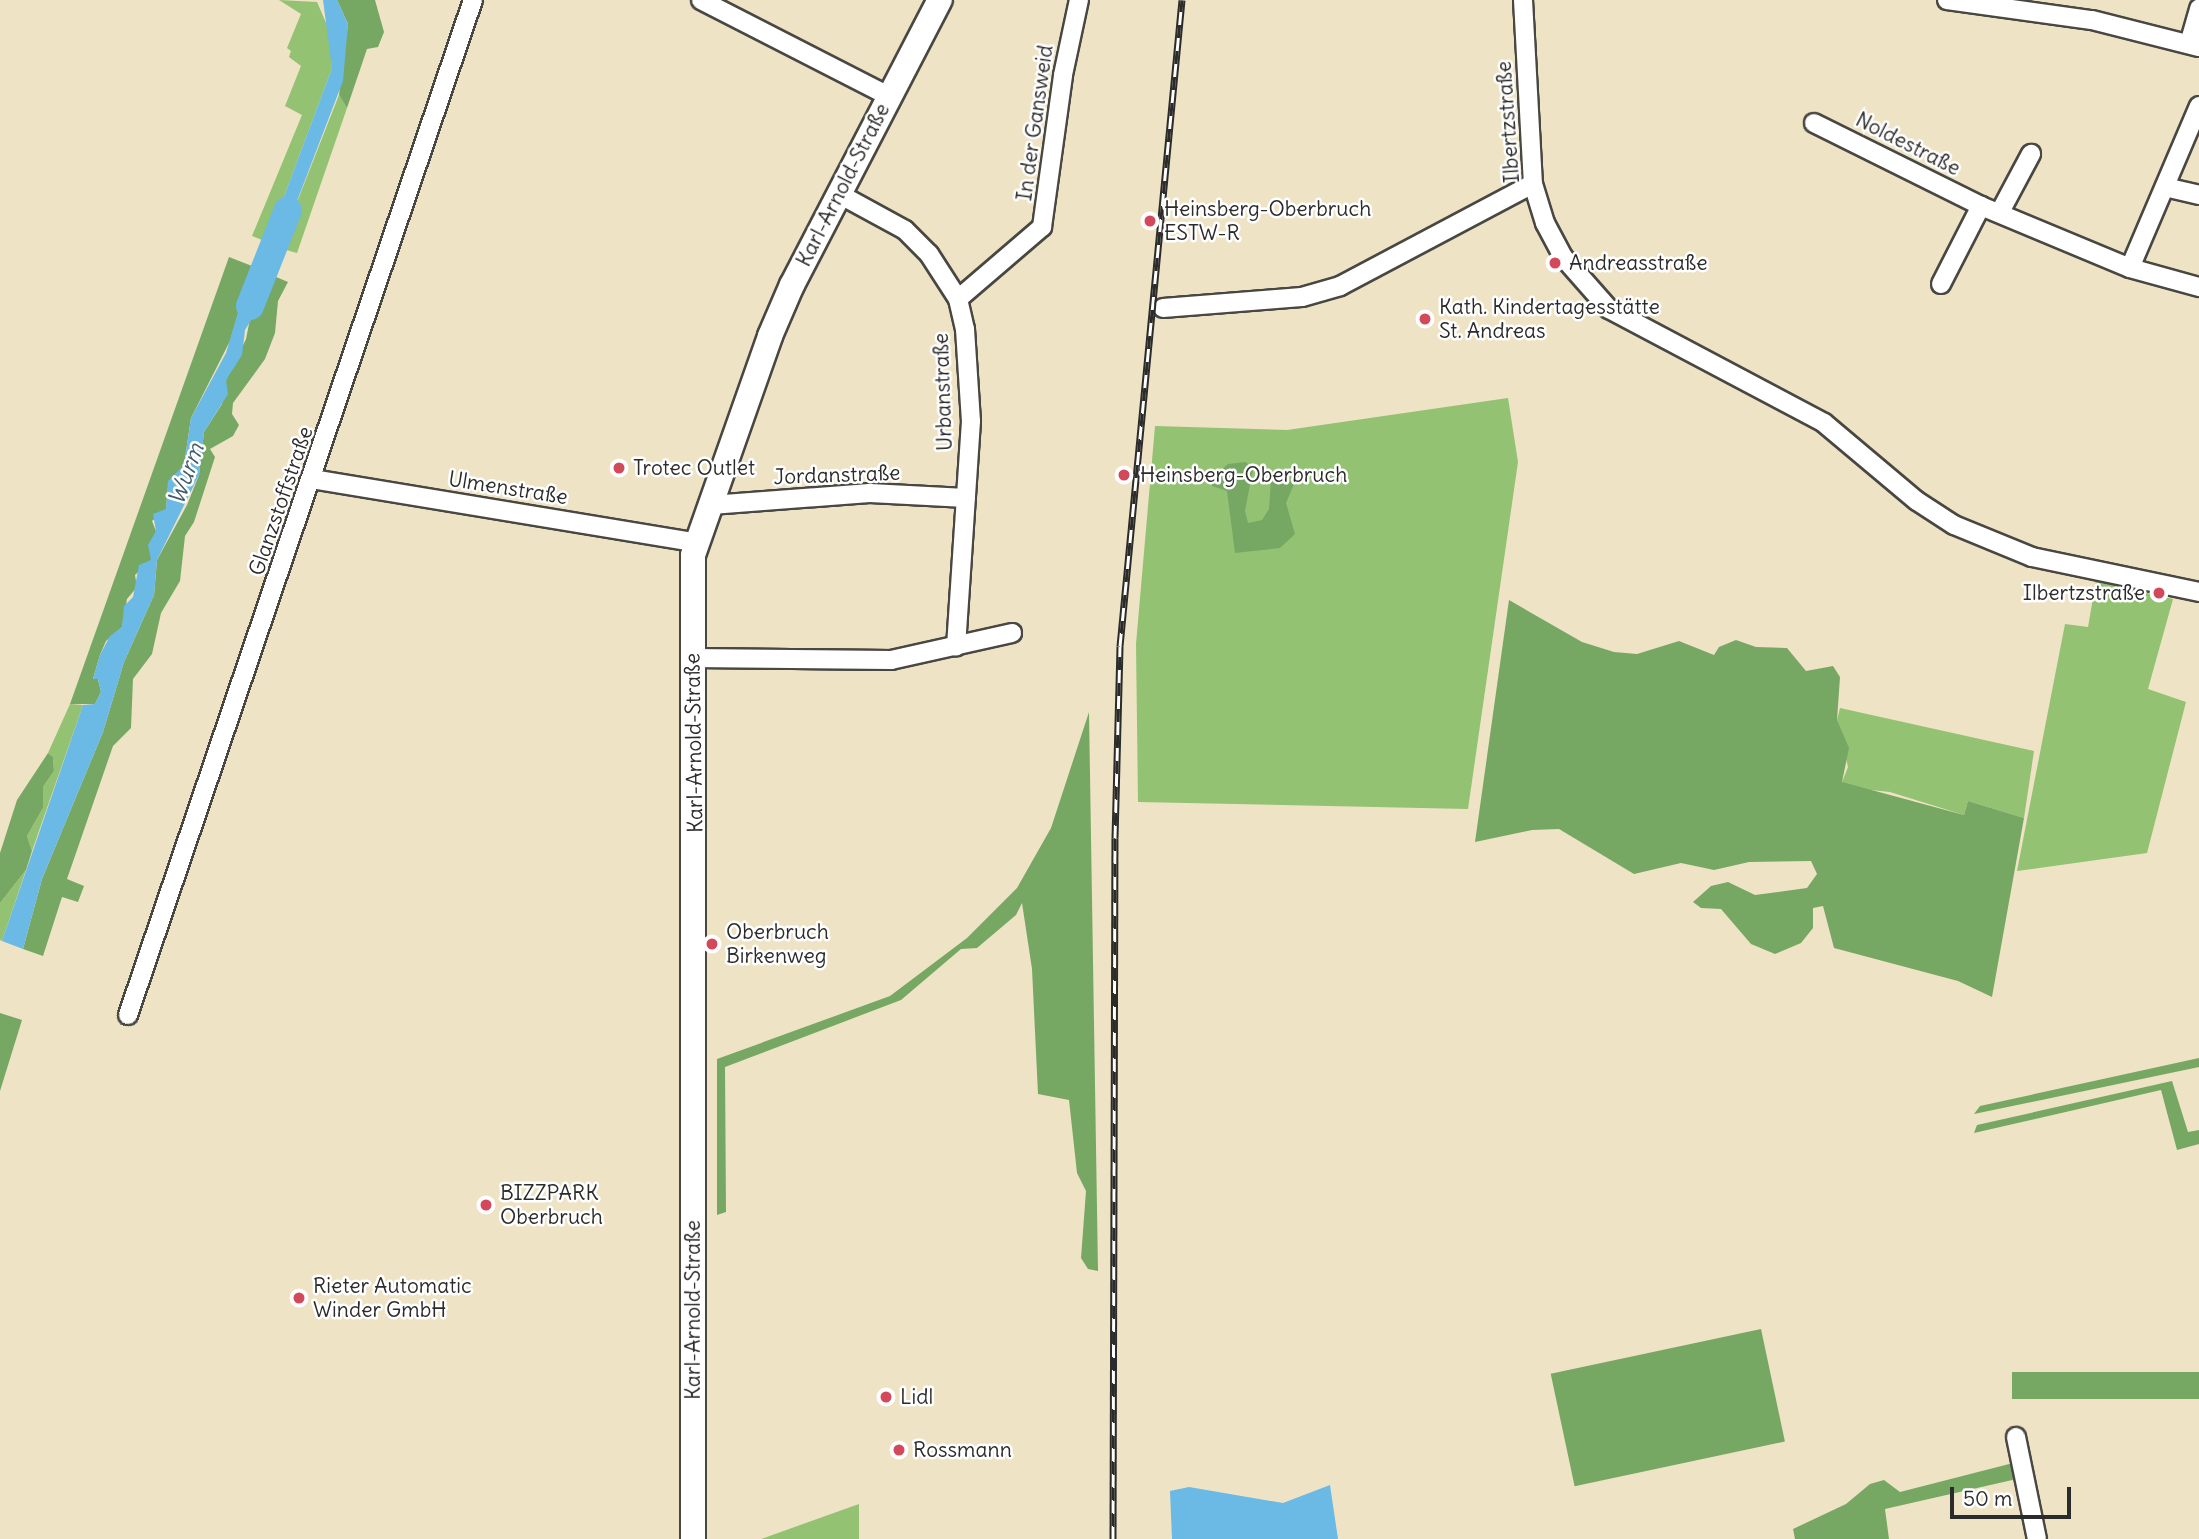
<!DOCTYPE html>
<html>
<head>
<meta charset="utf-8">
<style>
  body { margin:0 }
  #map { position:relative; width:2199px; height:1539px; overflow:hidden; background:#eee3c5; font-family:Delius,sans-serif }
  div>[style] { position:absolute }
  .green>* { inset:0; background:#93c272 }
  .forest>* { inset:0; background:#76a864; transform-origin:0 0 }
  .water>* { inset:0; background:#6bb9e5 }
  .river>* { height:28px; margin:-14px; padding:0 14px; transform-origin:14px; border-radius:14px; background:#6bb9e5 }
  .roads { filter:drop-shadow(2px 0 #484742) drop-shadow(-2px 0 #484742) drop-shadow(0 2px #484742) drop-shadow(0 -2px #484742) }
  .minor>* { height:18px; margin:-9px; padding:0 9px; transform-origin:9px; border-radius:9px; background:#fff }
  .secondary>* { height:24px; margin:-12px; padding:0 12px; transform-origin:12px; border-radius:12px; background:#fff }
  .rail>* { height:7px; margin-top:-3.5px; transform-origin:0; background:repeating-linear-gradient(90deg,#fff 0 13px,#2b2b2b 0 26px); box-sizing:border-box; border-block:2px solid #2b2b2b }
  .dots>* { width:19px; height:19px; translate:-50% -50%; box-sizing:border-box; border:4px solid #fff; border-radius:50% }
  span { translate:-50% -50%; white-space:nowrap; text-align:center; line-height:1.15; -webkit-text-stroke:5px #fff; paint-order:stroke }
  .street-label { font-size:21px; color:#2b2b2b }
  .poi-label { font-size:21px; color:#2b2b2b }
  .left { translate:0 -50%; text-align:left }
  .right { translate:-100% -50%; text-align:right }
  .water-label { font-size:23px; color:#415d6c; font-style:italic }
  .scale { position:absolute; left:1950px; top:1487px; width:121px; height:32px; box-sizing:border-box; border:4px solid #2b2b2b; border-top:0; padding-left:9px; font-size:21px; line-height:24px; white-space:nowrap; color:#2b2b2b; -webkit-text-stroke:5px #fff; paint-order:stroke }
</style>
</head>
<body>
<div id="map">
  <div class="green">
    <i style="clip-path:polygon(279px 0,317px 2px,330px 32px,332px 68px,267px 242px,252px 236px,302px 115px,285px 106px,301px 66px,289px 57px,291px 51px,287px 48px,301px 14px)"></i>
    <i style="clip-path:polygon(339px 95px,347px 108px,297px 253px,279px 248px)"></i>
    <i style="clip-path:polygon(1508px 398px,1518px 462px,1468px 809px,1138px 802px,1136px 644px,1155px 426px,1287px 430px)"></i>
    <i style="clip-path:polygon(2096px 581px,2173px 599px,2148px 689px,2186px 702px,2147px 853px,2017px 871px,2065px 624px,2088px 627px)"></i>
    <i style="clip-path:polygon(70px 704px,83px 705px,32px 851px,27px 836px,43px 808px,43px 787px,54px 771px,53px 757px,48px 753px)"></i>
    <i style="clip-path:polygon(1840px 708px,2034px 751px,2024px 818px,1968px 801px,1964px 815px,1890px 792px,1851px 788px,1842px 782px,1848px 767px,1837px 720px)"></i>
    <i style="clip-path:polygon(26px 870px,2px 941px,0 940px,0 903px)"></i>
    <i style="clip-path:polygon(859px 1504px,859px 1539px,761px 1539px)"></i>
  </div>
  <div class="forest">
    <i style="clip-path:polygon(337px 0,375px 0,384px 32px,378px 47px,367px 49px,347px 108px,339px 95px,348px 24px)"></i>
    <i style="clip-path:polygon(229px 257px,252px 266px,230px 341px,191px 418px,184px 465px,168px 486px,166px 510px,152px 521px,156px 531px,151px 560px,135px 575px,137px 587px,127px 599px,122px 627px,106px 641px,100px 655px,93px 679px,98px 679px,101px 692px,95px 704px,70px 704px)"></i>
    <i style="clip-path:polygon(269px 274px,288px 282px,278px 301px,275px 333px,265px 359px,233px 403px,232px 414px,239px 425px,233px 436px,210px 449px,215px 457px,194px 522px,185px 536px,180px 581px,161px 613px,152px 654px,133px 679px,131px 728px,113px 746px,67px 879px,84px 886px,78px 902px,62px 897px,43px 956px,23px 949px,42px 879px,103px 732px,124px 662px,154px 595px,157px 560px,187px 505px,199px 475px,204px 432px,222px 404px,226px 380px,246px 339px,250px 319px,266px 295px,263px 281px)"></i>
    <i style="clip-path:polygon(1246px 462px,1253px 469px,1245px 511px,1248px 523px,1262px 520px,1269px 509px,1271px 480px,1295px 482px,1286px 503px,1295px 534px,1280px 548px,1235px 553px,1227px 491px,1212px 486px,1212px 478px,1228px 464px)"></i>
    <i style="clip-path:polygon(1509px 600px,1582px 642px,1614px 652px,1637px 654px,1679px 641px,1714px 655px,1719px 647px,1736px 640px,1756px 647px,1787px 648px,1806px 671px,1833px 666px,1840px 677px,1837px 720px,1849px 748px,1842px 782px,1964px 815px,1968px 801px,2024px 818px,1992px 997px,1958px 981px,1834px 948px,1823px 906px,1813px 908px,1813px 928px,1801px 943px,1775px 954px,1751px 944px,1721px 909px,1701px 908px,1693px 902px,1711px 886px,1728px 882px,1755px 895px,1807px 888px,1817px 874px,1811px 861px,1749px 862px,1714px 870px,1681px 863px,1634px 874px,1559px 829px,1532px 830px,1475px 842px)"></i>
    <i style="clip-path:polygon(1089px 712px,1098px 1271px,1088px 1269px,1081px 1258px,1086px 1191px,1077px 1173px,1069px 1100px,1038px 1094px,1032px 969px,1022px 903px,1016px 915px,977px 948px,961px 949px,901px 1000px,725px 1067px,726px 1212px,717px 1215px,717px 1059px,890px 996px,967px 938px,1017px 888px,1051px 828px)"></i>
    <i style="clip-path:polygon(48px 753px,53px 757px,54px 771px,43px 787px,43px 808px,27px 836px,32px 851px,26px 870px,0 903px,0 853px,17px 800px)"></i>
    <i style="clip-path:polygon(0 1013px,22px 1020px,0 1091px)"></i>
    <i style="clip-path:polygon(2199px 1058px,2199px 1067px,1974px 1114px,1980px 1106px)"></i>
    <i style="clip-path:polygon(2172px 1081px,2188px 1132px,2199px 1130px,2199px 1144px,2177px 1150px,2161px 1090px,1974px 1133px,1977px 1125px)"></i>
    <i style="left:1761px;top:1329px;width:115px;height:215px;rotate:78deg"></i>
    <i style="left:2199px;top:1372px;width:27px;height:187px;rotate:90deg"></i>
    <i style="clip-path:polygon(2017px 1462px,2021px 1478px,1885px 1509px,1889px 1539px,1795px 1539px,1793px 1529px,1846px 1504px,1870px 1484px,1884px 1480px,1900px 1492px)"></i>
  </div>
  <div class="water">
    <i style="clip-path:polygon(323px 0,337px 0,348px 24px,343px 81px,279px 248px,267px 242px,332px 68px)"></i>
    <i style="clip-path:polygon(252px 266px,269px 274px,263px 281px,266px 296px,245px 330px,242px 355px,226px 380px,228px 394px,204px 432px,199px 475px,157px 560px,154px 595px,124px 662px,103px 732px,42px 879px,23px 949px,2px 941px,83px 705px,95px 704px,101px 692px,98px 679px,93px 679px,100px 655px,110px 636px,122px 627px,124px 606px,133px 597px,139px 565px,151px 560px,148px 545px,156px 531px,153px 514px,166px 509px,168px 481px,184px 465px,191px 418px,226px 353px)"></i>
    <i style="clip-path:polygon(1330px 1485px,1338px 1539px,1172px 1539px,1170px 1491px,1189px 1487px,1283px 1503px)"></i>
  </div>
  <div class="river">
    <i style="left:250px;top:306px;width:103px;rotate:-68.4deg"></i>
  </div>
  <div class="roads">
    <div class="minor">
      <i style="left:701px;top:0;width:211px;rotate:27.1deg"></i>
      <i style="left:1523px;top:0;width:184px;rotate:86.9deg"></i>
      <i style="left:1533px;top:184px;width:41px;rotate:72.9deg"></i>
      <i style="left:1545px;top:223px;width:40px;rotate:62deg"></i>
      <i style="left:1564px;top:258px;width:68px;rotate:48.6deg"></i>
      <i style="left:1609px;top:309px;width:243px;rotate:27.9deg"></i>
      <i style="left:1824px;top:423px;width:121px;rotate:40deg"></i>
      <i style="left:1917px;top:501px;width:44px;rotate:33deg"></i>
      <i style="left:1954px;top:525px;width:84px;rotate:22.3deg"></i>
      <i style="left:2032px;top:557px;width:171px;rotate:11.8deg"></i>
      <i style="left:1947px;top:0;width:146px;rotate:7.9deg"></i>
      <i style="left:2092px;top:20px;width:110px;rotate:14.2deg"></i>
      <i style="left:2189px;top:44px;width:37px;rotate:-74deg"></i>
      <i style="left:2199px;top:106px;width:176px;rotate:113.1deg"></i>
      <i style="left:2130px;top:268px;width:72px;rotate:15.4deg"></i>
      <i style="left:1814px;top:123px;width:186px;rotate:26.4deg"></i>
      <i style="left:1981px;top:206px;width:161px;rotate:22.6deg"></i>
      <i style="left:2165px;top:187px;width:35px;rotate:13deg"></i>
      <i style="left:839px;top:194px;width:75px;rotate:28.6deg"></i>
      <i style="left:905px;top:230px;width:34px;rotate:45deg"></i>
      <i style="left:929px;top:254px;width:54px;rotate:57.2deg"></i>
      <i style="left:958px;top:299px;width:31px;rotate:77deg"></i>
      <i style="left:965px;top:329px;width:92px;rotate:86.3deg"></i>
      <i style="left:971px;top:421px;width:226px;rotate:93.8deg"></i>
      <i style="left:2000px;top:212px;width:66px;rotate:-61.9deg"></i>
      <i style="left:1941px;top:284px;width:88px;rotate:-62.9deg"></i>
      <i style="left:958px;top:299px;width:111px;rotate:-40.6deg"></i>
      <i style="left:1042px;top:227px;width:153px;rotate:-82.1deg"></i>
      <i style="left:1063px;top:75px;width:77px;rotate:-78deg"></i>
      <i style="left:1163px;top:308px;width:139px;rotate:-4.5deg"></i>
      <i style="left:1302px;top:297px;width:40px;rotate:-16deg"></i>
      <i style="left:1340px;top:286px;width:218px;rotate:-27.9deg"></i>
      <i style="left:312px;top:479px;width:390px;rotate:9.4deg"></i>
      <i style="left:711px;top:505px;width:159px;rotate:-4.3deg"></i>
      <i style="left:870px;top:493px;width:96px;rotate:3deg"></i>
      <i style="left:692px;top:658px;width:199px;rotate:0.6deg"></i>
      <i style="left:891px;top:660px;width:124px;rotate:-12.6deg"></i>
      <i style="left:128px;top:1015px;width:1072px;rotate:-71.23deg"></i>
      <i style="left:2016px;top:1437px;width:104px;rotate:78.4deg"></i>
    </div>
    <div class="secondary">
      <i style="left:693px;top:1539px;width:984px;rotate:-90deg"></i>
      <i style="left:693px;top:555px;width:232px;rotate:-70.6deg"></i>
      <i style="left:770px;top:336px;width:56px;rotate:-66.7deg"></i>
      <i style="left:792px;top:285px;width:321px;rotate:-62.6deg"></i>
    </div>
  </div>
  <div class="rail">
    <i style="left:1113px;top:1539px;width:701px;rotate:-89.84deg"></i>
    <i style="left:1115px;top:838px;width:192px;rotate:-88.5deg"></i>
    <i style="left:1120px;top:646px;width:649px;rotate:-84.52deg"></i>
  </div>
  <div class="dots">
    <i style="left:1150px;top:221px;background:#d1495b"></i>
    <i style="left:1555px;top:263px;background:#d1495b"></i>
    <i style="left:1425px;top:319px;background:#d1495b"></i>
    <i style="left:619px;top:468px;background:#d1495b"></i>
    <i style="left:1124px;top:475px;background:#d1495b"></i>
    <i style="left:2159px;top:593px;background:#d1495b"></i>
    <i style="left:712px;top:944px;background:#d1495b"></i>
    <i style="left:486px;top:1205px;background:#d1495b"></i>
    <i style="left:299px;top:1298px;background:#d1495b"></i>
    <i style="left:886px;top:1397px;background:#d1495b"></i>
    <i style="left:899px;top:1450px;background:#d1495b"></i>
  </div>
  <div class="street-label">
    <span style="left:1508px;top:122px;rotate:-94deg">Ilbertzstraße</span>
    <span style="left:1035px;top:123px;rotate:-82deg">In der Gansweid</span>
    <span style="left:1908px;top:144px;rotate:27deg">Noldestraße</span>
    <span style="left:843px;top:185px;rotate:-63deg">Karl-Arnold-Straße</span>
    <span style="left:943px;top:392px;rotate:-92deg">Urbanstraße</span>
    <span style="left:837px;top:475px;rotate:-2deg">Jordanstraße</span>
    <span style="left:508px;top:488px;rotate:9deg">Ulmenstraße</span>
    <span style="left:281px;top:501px;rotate:-71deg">Glanzstoffstraße</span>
    <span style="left:694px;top:743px;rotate:-91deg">Karl-Arnold-Straße</span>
    <span style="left:693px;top:1310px;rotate:-90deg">Karl-Arnold-Straße</span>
  </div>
  <div class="poi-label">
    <span class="left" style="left:1164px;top:221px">Heinsberg-Oberbruch<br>ESTW-R</span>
    <span class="left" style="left:1569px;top:263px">Andreasstraße</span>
    <span class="left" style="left:1439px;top:319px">Kath. Kindertagesstätte<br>St. Andreas</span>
    <span class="left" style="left:633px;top:468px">Trotec Outlet</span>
    <span class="left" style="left:1140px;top:475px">Heinsberg-Oberbruch</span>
    <span class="right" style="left:2145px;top:593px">Ilbertzstraße</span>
    <span class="left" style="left:726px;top:944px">Oberbruch<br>Birkenweg</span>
    <span class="left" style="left:500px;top:1205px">BIZZPARK<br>Oberbruch</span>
    <span class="left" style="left:313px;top:1298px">Rieter Automatic<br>Winder GmbH</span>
    <span class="left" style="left:900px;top:1397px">Lidl</span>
    <span class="left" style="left:913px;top:1450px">Rossmann</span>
  </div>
  <div class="water-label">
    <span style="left:186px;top:474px;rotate:-70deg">Wurm</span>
  </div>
  <div class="scale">50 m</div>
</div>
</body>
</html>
